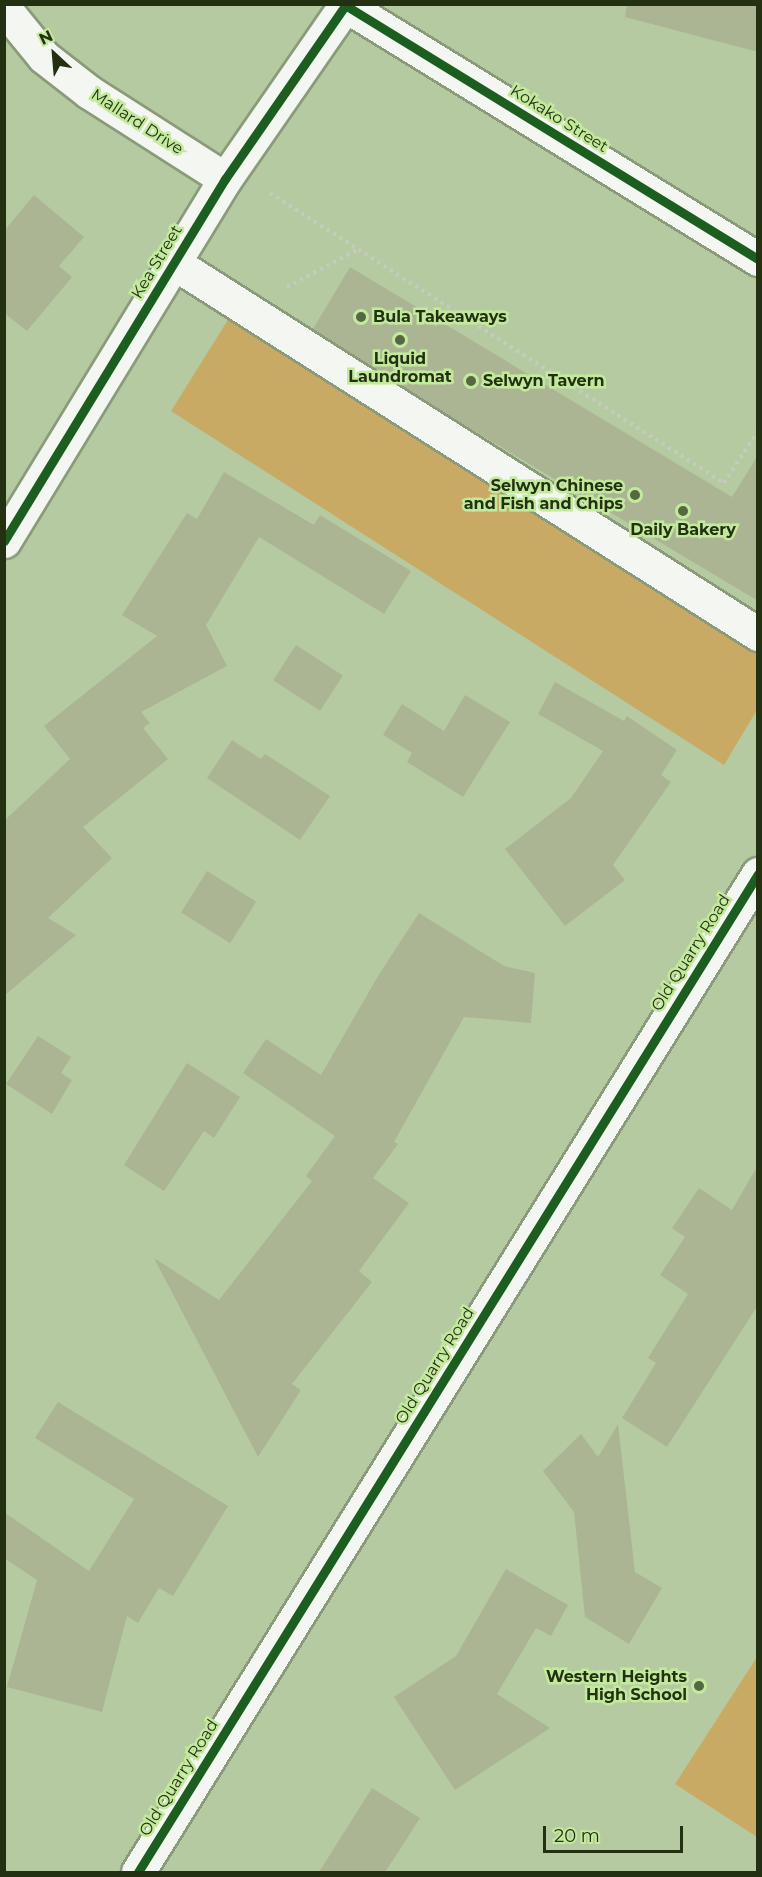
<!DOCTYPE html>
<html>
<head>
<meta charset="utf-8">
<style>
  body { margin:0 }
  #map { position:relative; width:762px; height:1877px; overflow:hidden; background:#b6caa2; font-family:Montserrat,sans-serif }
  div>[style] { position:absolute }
  .green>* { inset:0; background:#c8aa64 }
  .building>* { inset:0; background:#acb593; transform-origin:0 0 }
  .path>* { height:4px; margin-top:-2px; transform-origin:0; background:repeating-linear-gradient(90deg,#c5ccbf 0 3px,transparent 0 7.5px) }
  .roads { filter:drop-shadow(2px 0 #8a9a7a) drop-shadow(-2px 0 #8a9a7a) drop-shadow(0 2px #8a9a7a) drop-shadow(0 -2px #8a9a7a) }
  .minor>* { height:33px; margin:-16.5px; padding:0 16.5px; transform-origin:16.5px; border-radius:16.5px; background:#f4f7f1 }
  .cycleway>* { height:9px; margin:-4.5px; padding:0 4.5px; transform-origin:4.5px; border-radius:4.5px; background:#1b5e20 }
  .dots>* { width:16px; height:16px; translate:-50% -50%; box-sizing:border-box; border:3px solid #c3e99d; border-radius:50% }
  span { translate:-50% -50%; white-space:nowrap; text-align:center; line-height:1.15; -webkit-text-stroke:5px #c3e99d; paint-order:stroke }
  .street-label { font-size:16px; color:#233112 }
  .poi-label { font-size:16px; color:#233112; font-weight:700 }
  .left { translate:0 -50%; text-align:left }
  .right { translate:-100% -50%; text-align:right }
  .frame { position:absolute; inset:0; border:6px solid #233112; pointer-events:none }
  .north { position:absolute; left:24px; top:24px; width:60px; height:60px; -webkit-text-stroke:4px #c3e99d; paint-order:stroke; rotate:334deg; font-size:16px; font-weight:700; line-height:24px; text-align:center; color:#233112 }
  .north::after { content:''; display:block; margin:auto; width:21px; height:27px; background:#233112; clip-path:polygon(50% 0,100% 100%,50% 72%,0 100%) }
  .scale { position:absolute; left:543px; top:1826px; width:140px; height:27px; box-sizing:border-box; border:3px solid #233112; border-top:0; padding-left:8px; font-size:18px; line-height:21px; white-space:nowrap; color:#233112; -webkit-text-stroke:4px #c3e99d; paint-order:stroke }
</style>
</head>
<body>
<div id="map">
  <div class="green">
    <i style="clip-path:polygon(231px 315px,757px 647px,757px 710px,724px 765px,171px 411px)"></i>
    <i style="clip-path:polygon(757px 1657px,758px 1837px,757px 1837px,675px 1784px)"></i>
  </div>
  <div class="building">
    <i style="clip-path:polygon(627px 4px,758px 4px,758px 52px,625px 17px)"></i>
    <i style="clip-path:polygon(34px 195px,84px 237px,59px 266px,72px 277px,27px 331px,4px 313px,4px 231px)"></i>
    <i style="clip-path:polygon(350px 267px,732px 497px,758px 455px,758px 601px,456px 420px,313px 329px)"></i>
    <i style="clip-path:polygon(224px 472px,314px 525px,320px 515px,411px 571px,384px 614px,259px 537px,206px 625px,227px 666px,141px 712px,150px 723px,143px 728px,168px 759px,83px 827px,112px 858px,48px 918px,76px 935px,4px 996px,4px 821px,70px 759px,44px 726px,157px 636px,122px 615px,187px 513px,197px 519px)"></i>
    <i style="left:296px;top:645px;width:56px;height:42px;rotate:33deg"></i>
    <i style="clip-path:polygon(555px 682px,624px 721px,627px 716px,677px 750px,661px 775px,671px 782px,613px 865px,625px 880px,565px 926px,505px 849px,571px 798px,603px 751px,538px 714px)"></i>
    <i style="clip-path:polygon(465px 695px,510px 722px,463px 797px,407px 762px,412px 753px,383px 735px,402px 704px,444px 731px)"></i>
    <i style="clip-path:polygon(232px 740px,261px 759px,265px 754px,330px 796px,300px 840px,207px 778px)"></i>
    <i style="left:207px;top:871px;width:58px;height:49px;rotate:32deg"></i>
    <i style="clip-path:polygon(419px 913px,504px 966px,535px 973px,531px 1023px,464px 1017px,394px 1142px,398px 1144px,373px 1178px,409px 1203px,359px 1271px,372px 1282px,292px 1384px,301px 1390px,258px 1457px,154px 1258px,219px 1300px,312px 1181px,306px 1176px,335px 1136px,243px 1073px,266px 1039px,321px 1075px,378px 976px)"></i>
    <i style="clip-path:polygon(38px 1036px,71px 1057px,61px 1073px,72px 1080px,52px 1114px,6px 1084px)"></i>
    <i style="clip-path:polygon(187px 1063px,240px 1097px,214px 1138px,204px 1131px,164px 1191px,124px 1165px)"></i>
    <i style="clip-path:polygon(758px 1165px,758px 1305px,667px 1447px,622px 1418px,656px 1363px,648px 1358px,688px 1294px,660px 1275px,685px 1237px,672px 1228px,699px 1188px,732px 1210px)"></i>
    <i style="clip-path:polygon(58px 1402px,228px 1506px,173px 1596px,159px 1588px,138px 1623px,127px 1616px,102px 1712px,7px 1687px,37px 1580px,4px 1558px,4px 1512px,89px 1571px,134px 1499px,35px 1438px)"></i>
    <i style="clip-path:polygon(618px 1424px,635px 1572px,662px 1588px,629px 1644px,585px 1617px,574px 1512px,543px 1471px,581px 1434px,598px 1457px)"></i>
    <i style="clip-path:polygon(506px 1569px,568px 1605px,551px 1636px,536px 1628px,497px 1694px,550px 1728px,455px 1790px,394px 1697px,456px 1656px)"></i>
    <i style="clip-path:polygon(372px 1788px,420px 1818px,401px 1848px,385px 1872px,319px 1872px)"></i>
  </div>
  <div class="path">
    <i style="left:270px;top:193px;width:539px;rotate:32.57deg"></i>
    <i style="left:724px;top:483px;width:62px;rotate:-56.8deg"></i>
    <i style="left:287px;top:287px;width:79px;rotate:-27.9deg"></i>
  </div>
  <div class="roads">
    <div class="minor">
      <i style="left:345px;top:5px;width:485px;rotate:31.6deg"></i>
      <i style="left:4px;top:8px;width:63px;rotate:50.8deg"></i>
      <i style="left:44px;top:57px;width:57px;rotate:37.9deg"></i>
      <i style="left:89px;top:92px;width:161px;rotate:32.6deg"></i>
      <i style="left:174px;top:263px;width:692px;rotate:32.43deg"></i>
      <i style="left:4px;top:541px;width:424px;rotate:-58.6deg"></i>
      <i style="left:225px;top:179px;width:213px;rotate:-55.3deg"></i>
      <i style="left:138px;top:1872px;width:1175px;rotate:-58.15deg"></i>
    </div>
  </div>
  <div class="cycleway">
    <i style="left:345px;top:5px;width:485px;rotate:31.6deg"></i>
    <i style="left:4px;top:541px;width:424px;rotate:-58.6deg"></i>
    <i style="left:225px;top:179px;width:213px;rotate:-55.3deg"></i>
    <i style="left:138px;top:1872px;width:1175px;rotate:-58.15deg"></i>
  </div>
  <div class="dots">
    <i style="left:361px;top:317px;background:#566744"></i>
    <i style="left:400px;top:340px;background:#566744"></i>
    <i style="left:471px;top:381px;background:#566744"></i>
    <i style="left:635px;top:495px;background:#566744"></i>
    <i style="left:683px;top:511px;background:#566744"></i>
    <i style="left:699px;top:1686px;background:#566744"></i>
  </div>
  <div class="street-label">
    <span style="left:559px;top:119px;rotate:32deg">Kokako Street</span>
    <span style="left:137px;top:122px;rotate:33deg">Mallard Drive</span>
    <span style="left:157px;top:262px;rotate:-59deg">Kea Street</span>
    <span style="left:691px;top:953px;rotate:-58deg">Old Quarry Road</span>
    <span style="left:435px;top:1366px;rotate:-58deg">Old Quarry Road</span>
    <span style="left:179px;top:1778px;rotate:-58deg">Old Quarry Road</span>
  </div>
  <div class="poi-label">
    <span class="left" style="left:373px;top:317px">Bula Takeaways</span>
    <span style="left:400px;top:368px">Liquid<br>Laundromat</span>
    <span class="left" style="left:483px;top:381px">Selwyn Tavern</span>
    <span class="right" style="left:623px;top:495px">Selwyn Chinese<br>and Fish and Chips</span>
    <span style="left:683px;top:530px">Daily Bakery</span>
    <span class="right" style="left:687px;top:1686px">Western Heights<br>High School</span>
  </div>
  <div class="frame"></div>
  <div class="north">N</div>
  <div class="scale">20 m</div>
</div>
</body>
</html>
